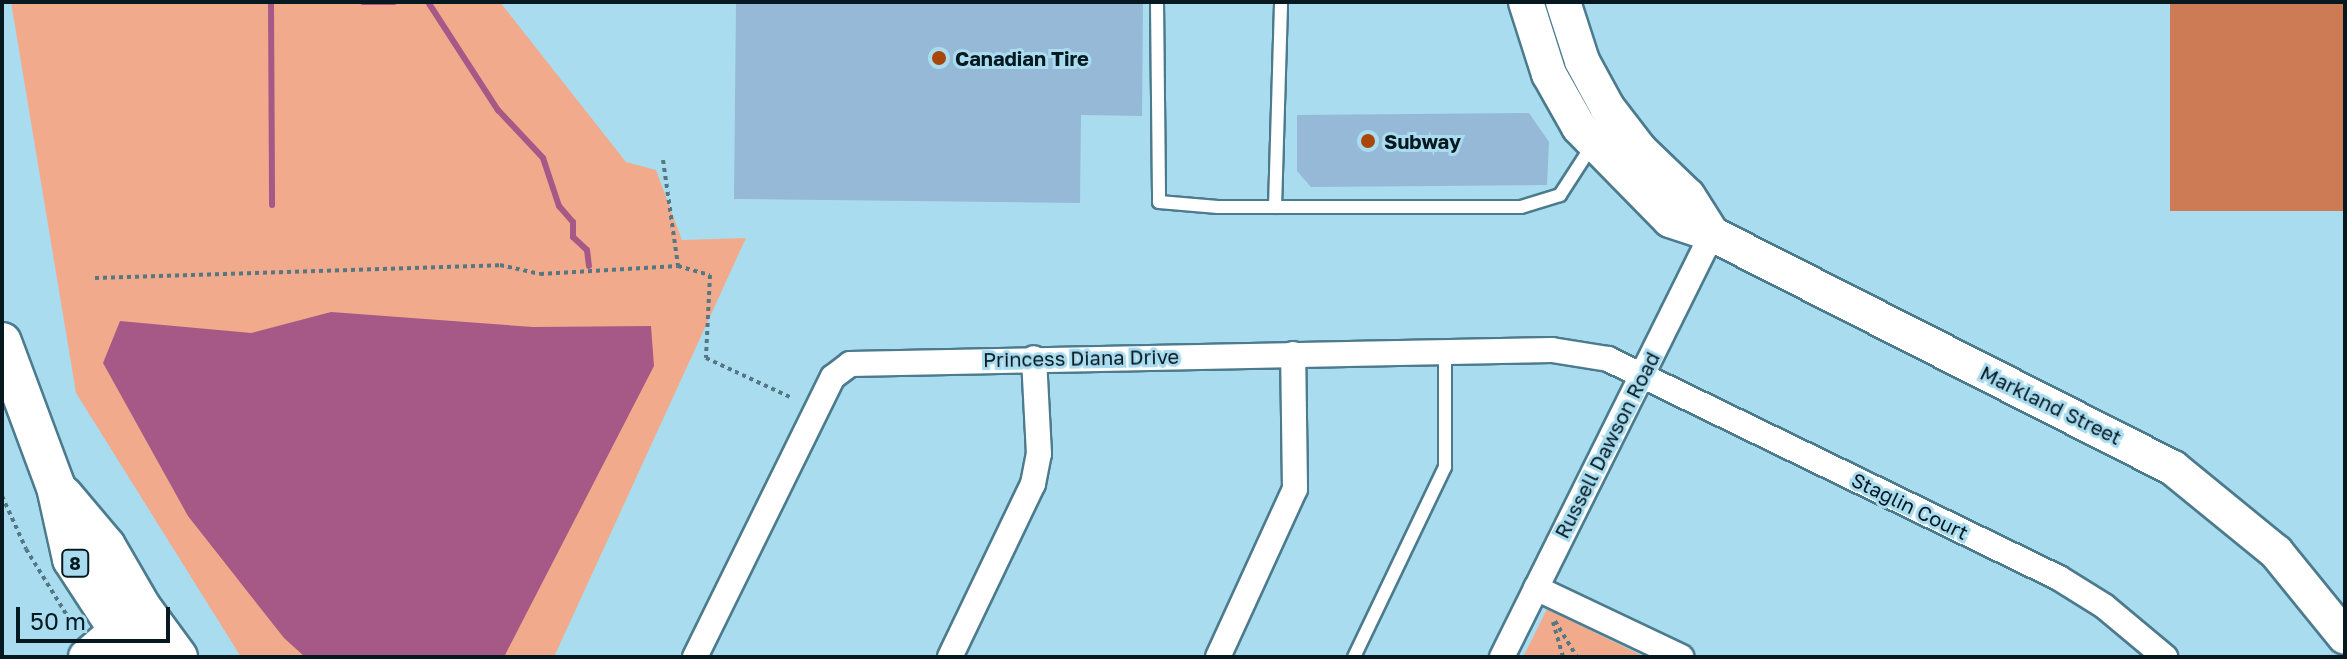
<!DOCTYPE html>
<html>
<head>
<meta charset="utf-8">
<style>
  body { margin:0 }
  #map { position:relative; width:2347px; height:659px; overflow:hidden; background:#aadcf0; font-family:"Golos Text",sans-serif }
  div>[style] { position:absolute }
  .green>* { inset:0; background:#f1ab8c }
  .forest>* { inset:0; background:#cd7b55; transform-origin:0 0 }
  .water>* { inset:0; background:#a65987 }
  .stream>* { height:6px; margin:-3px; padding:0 3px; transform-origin:3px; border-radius:3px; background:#a65987 }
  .building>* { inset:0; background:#95b9d7 }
  .path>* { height:4px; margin-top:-2px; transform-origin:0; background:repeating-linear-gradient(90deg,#557784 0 4px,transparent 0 8px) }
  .roads { filter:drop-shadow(2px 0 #4c7b8d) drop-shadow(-2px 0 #4c7b8d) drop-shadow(0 2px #4c7b8d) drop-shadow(0 -2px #4c7b8d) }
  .lane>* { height:12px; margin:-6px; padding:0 6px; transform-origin:6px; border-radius:6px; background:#fff }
  .street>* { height:24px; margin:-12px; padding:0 12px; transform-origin:12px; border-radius:12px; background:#fff }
  .secondary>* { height:34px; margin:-17px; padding:0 17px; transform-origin:17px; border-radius:17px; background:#fff }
  .primary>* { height:38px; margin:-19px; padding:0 19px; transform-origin:19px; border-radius:19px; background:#fff }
  .dots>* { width:22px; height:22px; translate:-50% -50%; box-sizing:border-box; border:4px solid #aadcf0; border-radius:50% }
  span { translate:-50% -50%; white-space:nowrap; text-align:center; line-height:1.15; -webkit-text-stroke:6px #aadcf0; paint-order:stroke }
  .shield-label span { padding:2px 6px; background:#aadcf0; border:2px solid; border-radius:6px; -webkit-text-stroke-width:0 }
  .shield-label { font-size:18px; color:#061920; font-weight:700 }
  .poi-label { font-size:20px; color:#061920; font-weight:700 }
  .left { translate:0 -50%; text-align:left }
  .street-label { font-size:20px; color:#061920 }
  .frame { position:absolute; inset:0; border:4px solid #061920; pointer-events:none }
  .scale { position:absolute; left:16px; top:607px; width:154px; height:36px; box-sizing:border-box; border:4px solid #061920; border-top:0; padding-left:10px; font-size:24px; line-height:28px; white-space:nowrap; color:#061920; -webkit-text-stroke:6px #aadcf0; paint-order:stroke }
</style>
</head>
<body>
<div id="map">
  <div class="green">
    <i style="clip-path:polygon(11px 2px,500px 2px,626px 162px,656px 170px,682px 240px,746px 238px,554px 657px,241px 657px,76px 393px)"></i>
    <i style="clip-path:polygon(1547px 609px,1645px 657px,1523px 657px)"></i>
  </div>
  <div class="forest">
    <i style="left:2170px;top:2px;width:175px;height:209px"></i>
  </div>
  <div class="water">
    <i style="clip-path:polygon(331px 312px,533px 327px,651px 326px,654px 366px,504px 657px,305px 657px,284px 638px,188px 516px,103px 363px,120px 321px,251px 333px)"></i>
  </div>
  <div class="stream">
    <i style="left:271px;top:2px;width:203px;rotate:89.7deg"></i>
    <i style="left:363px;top:2px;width:31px"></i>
    <i style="left:428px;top:2px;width:129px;rotate:57.1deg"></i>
    <i style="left:498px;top:110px;width:66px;rotate:46.8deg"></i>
    <i style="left:543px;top:158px;width:51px;rotate:71.6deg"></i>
    <i style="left:559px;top:206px;width:21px;rotate:49deg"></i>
    <i style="left:573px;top:222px;width:15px;rotate:90deg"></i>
    <i style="left:573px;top:237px;width:19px;rotate:43deg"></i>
    <i style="left:587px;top:250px;width:16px;rotate:83deg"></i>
  </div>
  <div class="building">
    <i style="clip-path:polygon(736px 2px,1143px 2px,1142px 116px,1081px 115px,1080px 203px,734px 199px)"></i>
    <i style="clip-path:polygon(1529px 113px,1549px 142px,1547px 185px,1311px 187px,1297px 171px,1297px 115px)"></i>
  </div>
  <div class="path">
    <i style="left:663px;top:160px;width:107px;rotate:81.9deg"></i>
    <i style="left:678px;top:266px;width:33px;rotate:16deg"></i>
    <i style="left:710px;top:275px;width:83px;rotate:92.8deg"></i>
    <i style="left:706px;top:358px;width:95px;rotate:24.9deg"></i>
    <i style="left:95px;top:278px;width:405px;rotate:-1.8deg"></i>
    <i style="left:500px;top:265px;width:41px;rotate:12.7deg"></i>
    <i style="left:540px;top:274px;width:138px;rotate:-3.3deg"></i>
    <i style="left:2px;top:496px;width:58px;rotate:65.6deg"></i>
    <i style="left:26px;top:549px;width:95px;rotate:58.3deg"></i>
    <i style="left:1555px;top:621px;width:42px;rotate:58.6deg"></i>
    <i style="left:1553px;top:622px;width:36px;rotate:74deg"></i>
  </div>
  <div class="roads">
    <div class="lane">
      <i style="left:1157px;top:2px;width:200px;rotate:89.4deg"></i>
      <i style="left:1159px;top:202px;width:59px;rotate:4.8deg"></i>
      <i style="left:1218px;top:207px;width:303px"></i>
      <i style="left:1521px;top:207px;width:41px;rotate:-17.1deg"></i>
      <i style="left:1560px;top:195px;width:61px;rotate:-57.1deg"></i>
      <i style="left:1275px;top:207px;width:205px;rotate:-88.3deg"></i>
      <i style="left:1354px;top:657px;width:211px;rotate:-64.4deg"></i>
      <i style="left:1445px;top:467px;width:115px;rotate:-90deg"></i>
    </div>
    <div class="street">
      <i style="left:1536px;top:588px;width:161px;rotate:25.4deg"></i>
      <i style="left:695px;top:657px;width:312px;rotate:-63.8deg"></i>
      <i style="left:833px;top:377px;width:21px;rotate:-37deg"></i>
      <i style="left:850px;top:364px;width:702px;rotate:-1.14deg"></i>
      <i style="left:1552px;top:350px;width:57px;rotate:9.1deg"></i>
      <i style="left:1608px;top:359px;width:501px;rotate:25.9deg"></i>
      <i style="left:2059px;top:578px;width:53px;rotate:31.9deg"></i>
      <i style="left:2104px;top:606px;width:80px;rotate:39.9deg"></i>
      <i style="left:950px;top:657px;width:192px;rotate:-64.4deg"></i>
      <i style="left:1033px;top:484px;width:31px;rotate:-79deg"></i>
      <i style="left:1039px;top:454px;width:96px;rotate:-93deg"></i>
      <i style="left:1218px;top:657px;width:185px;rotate:-65.4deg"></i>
      <i style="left:1295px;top:489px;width:135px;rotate:-90.8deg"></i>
      <i style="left:1502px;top:657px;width:472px;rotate:-63.6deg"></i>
    </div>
    <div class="secondary">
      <i style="left:1526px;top:2px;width:76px;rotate:72.3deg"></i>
      <i style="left:1549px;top:74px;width:61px;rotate:60.5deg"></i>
      <i style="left:1579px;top:127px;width:130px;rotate:45.6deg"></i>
      <i style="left:1670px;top:220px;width:44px;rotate:18.4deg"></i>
      <i style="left:1712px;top:234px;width:517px;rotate:26.91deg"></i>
      <i style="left:2173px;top:468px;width:133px;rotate:39.2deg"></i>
      <i style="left:2276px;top:552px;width:109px;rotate:50.9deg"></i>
      <i style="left:1563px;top:2px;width:62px;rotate:72.1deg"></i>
      <i style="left:1582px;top:61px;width:52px;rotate:61.5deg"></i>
      <i style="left:1607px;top:107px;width:54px;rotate:52.5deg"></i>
      <i style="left:1640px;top:150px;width:66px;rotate:43.8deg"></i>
      <i style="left:1688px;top:196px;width:45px;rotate:57.7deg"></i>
      <i style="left:86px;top:657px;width:70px;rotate:-41deg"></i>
    </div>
    <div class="primary">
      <i style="left:2px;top:342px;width:155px;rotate:69.6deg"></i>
      <i style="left:56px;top:487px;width:74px;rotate:77.5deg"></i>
      <i style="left:72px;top:559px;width:117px;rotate:56.9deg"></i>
      <i style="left:63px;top:495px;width:67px;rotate:49.9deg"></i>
      <i style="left:106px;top:546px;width:72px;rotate:59.9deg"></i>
      <i style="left:142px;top:608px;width:61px;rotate:53.7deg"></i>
    </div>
  </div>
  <div class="dots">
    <i style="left:939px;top:58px;background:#a9460a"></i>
    <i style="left:1368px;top:141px;background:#a9460a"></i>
  </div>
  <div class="shield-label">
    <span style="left:75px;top:563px">8</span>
  </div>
  <div class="poi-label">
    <span class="left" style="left:955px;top:58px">Canadian Tire</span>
    <span class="left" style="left:1384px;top:141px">Subway</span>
  </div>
  <div class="street-label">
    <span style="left:1081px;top:358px;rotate:-1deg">Princess Diana Drive</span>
    <span style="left:2051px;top:405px;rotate:26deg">Markland Street</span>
    <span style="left:1607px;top:445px;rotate:-63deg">Russell Dawson Road</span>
    <span style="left:1910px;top:506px;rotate:26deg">Staglin Court</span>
  </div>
  <div class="frame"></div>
  <div class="scale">50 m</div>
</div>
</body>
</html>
